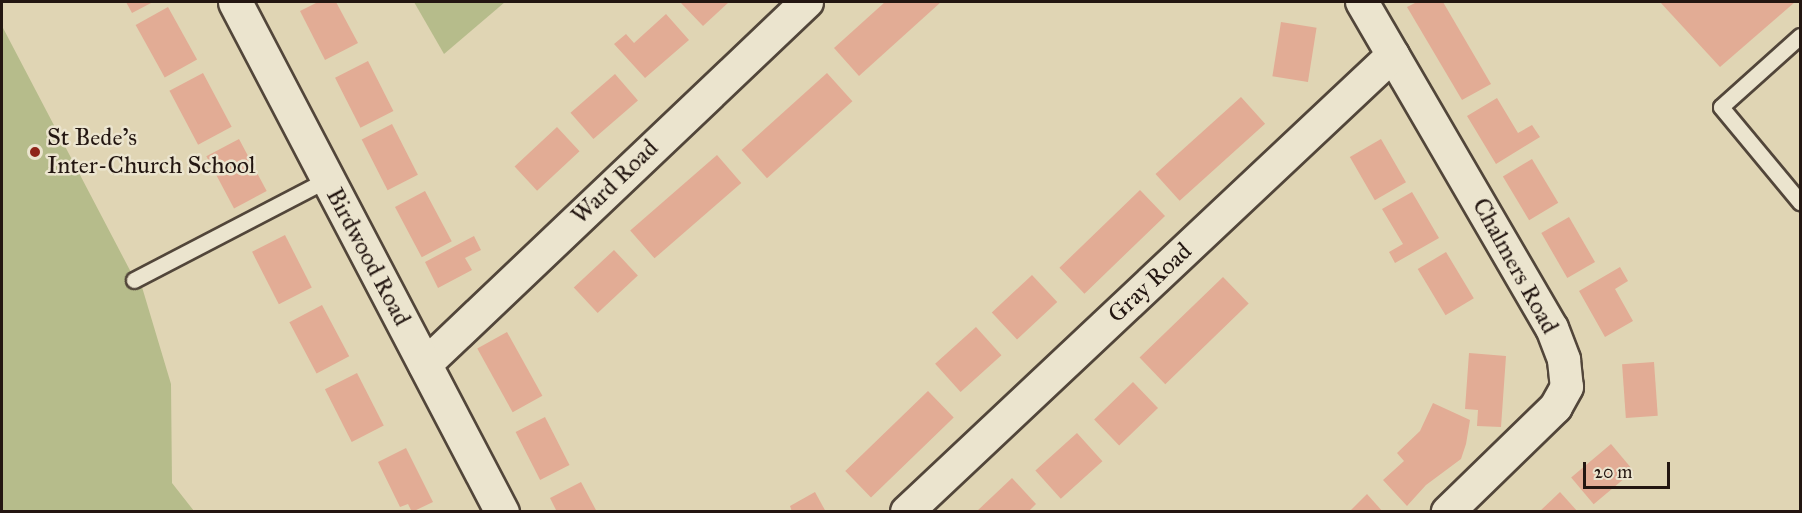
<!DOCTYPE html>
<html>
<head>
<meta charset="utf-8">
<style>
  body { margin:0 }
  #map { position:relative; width:1802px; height:513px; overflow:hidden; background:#e0d5b4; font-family:"IM FELL Great Primer",serif }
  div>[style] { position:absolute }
  .green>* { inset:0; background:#b6bc8b }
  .building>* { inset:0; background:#e2ac95; transform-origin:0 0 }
  .roads { filter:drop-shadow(2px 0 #52463a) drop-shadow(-2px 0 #52463a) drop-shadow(0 2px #52463a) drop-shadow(0 -2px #52463a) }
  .service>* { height:15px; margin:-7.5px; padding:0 7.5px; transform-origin:7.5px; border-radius:7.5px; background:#ebe4ce }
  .minor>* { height:32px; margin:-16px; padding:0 16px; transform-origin:16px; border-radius:16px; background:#ebe4ce }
  .tertiary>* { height:33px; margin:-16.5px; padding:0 16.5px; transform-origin:16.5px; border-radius:16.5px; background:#ebe4ce }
  .dots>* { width:16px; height:16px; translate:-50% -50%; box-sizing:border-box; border:3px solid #ebe4ce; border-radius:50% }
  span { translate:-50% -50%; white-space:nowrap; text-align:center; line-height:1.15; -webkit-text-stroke:5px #ebe4ce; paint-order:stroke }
  .poi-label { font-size:24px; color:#231611 }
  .left { translate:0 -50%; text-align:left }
  .street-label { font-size:24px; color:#231611 }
  .frame { position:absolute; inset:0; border:3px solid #231611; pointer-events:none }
  .scale { position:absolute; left:1583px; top:462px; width:87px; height:27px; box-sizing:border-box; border:3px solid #231611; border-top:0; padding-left:8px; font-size:18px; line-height:21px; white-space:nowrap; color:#231611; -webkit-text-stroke:4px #ebe4ce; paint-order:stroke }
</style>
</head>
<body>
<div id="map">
  <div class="green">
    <i style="clip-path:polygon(414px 2px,505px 2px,444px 54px)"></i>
    <i style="clip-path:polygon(2px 26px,134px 278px,139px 277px,171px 384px,172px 483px,194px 511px,2px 511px)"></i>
  </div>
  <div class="building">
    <i style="clip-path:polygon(126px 2px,153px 2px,132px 13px)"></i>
    <i style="clip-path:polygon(318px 2px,336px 2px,358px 43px,325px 60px,300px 11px)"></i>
    <i style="clip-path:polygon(680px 2px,729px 2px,703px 26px)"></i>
    <i style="clip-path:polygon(885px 2px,941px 2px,859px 76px,834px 48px)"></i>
    <i style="clip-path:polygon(1417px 2px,1443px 2px,1491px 84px,1462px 100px,1407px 7px)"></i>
    <i style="clip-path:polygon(1660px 2px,1795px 2px,1720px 67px)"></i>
    <i style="left:168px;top:7px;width:60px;height:37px;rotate:61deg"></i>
    <i style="clip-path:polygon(666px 14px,689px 40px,645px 78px,614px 44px,626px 34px,634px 43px)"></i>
    <i style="left:1281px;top:22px;width:36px;height:55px;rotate:9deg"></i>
    <i style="left:368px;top:61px;width:56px;height:37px;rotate:63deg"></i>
    <i style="left:203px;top:73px;width:61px;height:38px;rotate:62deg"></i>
    <i style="left:827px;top:73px;width:38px;height:115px;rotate:48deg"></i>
    <i style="left:615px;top:74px;width:35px;height:59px;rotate:49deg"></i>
    <i style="left:1241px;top:97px;width:36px;height:115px;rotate:48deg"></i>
    <i style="clip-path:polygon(1497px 98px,1518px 133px,1532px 125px,1540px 137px,1496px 164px,1467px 116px)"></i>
    <i style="left:392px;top:124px;width:57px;height:34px;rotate:63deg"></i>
    <i style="left:557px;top:127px;width:33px;height:58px;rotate:47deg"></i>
    <i style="left:239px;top:139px;width:59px;height:37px;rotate:62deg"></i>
    <i style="left:1381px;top:139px;width:50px;height:36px;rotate:60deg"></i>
    <i style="left:717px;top:155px;width:37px;height:115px;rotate:49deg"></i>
    <i style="left:1532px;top:159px;width:51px;height:34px;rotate:59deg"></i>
    <i style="left:1140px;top:190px;width:36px;height:112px;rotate:46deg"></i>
    <i style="left:425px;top:191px;width:57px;height:34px;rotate:62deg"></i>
    <i style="clip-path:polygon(1412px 192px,1439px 238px,1395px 263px,1389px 252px,1403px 244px,1382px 209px)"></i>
    <i style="left:1569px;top:217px;width:52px;height:32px;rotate:60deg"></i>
    <i style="left:285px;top:235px;width:59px;height:37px;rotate:63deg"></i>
    <i style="clip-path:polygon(474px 236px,481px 250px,465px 258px,472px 270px,438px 288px,425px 262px)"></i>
    <i style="left:614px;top:250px;width:35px;height:55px;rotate:47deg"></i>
    <i style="left:1446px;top:252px;width:54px;height:33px;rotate:59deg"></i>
    <i style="clip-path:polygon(1620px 267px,1628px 281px,1615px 289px,1633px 321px,1605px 337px,1579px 291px)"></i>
    <i style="left:1032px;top:275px;width:37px;height:55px;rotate:47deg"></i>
    <i style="left:1223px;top:277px;width:37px;height:116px;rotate:46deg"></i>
    <i style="left:322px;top:305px;width:58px;height:37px;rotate:62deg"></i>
    <i style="left:976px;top:327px;width:38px;height:55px;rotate:48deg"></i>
    <i style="left:507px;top:332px;width:73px;height:34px;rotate:61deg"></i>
    <i style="clip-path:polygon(1469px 353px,1506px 356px,1501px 427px,1477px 426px,1478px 410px,1465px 409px)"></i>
    <i style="left:1654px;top:362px;width:54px;height:32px;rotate:86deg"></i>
    <i style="left:357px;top:373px;width:59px;height:36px;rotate:63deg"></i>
    <i style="left:1133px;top:382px;width:36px;height:54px;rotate:46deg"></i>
    <i style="left:928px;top:391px;width:37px;height:115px;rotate:46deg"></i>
    <i style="clip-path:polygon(1433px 403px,1470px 420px,1466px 444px,1461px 459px,1426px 485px,1407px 506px,1383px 480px,1404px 461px,1397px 453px,1420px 431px)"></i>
    <i style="left:545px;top:417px;width:54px;height:33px;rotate:63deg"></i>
    <i style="left:1077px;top:433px;width:38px;height:56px;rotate:48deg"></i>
    <i style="left:1611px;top:444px;width:35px;height:52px;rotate:50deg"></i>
    <i style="clip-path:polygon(406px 448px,433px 502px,412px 512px,408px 504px,400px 507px,378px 462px)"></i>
    <i style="clip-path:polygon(1012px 478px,1036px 504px,1028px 512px,976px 512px)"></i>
    <i style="clip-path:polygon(581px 482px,597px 512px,557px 512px,550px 498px)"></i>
    <i style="clip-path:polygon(815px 492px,826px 512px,792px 512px,790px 506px)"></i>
    <i style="clip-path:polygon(1560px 492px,1578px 512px,1539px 512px)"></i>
    <i style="clip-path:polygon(1367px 494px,1383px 512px,1349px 512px)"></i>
  </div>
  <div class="roads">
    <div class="service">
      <i style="left:1800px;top:36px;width:106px;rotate:138.1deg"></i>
      <i style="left:1721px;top:107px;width:124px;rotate:50.3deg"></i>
      <i style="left:134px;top:280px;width:219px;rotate:-27.5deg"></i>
    </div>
    <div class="minor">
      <i style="left:1362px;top:2px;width:377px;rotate:59.8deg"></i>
      <i style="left:1552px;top:328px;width:34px;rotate:69deg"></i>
      <i style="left:1564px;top:360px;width:27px;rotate:84deg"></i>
      <i style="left:1567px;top:387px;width:23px;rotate:119deg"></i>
      <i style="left:1556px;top:407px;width:151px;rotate:135.8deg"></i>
      <i style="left:425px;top:365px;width:527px;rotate:-43.54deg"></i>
      <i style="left:907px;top:512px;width:667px;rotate:-43.24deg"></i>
    </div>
    <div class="tertiary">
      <i style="left:235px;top:2px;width:576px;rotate:62.37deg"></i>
    </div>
  </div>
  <div class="dots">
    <i style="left:35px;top:152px;background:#8f2418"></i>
  </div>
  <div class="poi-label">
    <span class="left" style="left:47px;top:152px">St Bede's<br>Inter-Church School</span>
  </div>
  <div class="street-label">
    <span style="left:615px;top:182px;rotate:-44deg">Ward Road</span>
    <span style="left:368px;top:257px;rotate:62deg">Birdwood Road</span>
    <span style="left:1515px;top:266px;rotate:61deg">Chalmers Road</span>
    <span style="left:1150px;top:283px;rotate:-43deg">Gray Road</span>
  </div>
  <div class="frame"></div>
  <div class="scale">20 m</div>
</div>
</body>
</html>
